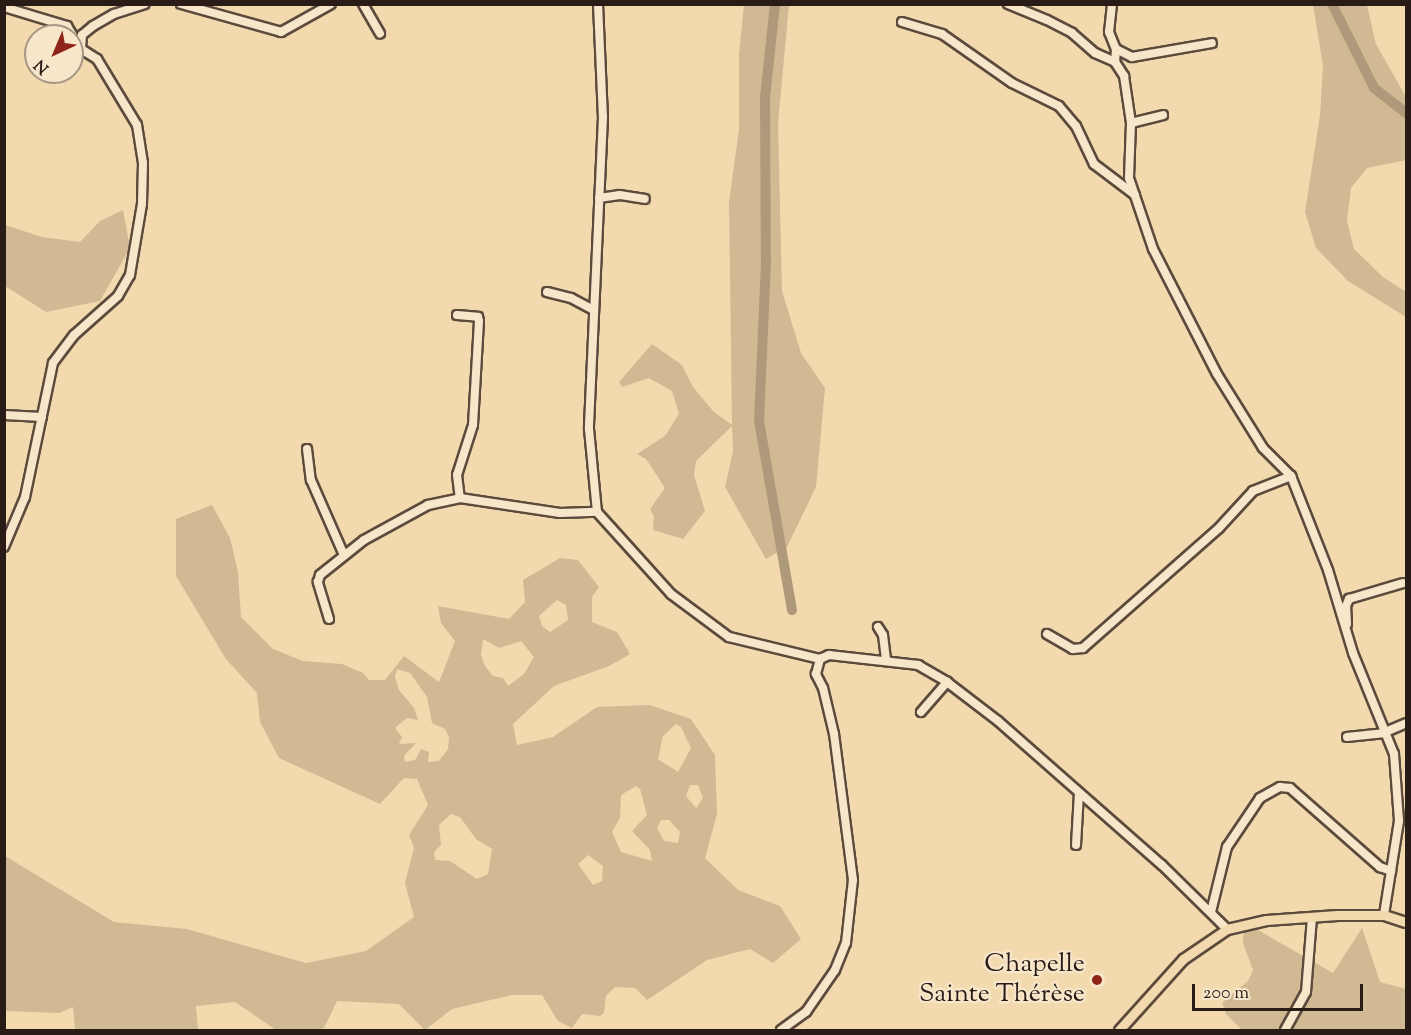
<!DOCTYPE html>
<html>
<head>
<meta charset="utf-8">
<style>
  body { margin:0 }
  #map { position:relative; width:1411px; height:1035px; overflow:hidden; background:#f3d9ae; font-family:"Sorts Mill Goudy",serif }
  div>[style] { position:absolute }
  .green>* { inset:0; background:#d1b994 }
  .river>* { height:10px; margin:-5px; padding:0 5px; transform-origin:5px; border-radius:5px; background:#ae997b }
  .roads { filter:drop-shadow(2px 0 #5c4b3d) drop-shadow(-2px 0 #5c4b3d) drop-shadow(0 2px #5c4b3d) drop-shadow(0 -2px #5c4b3d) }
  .minor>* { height:8px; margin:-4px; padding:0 4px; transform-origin:4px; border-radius:4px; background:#f7e6ca }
  .major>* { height:9px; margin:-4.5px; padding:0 4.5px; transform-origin:4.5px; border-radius:4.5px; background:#f3d9ae }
  .dots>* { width:16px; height:16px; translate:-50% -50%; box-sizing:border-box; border:3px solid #f7e6ca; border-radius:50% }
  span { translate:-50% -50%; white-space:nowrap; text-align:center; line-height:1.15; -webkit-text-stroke:4.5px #f7e6ca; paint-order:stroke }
  .poi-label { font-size:26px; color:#291c17 }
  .right { translate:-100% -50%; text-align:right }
  .frame { position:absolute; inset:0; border:6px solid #291c17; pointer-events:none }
  .north { position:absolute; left:24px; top:24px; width:60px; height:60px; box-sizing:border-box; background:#f7e6ca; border:2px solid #a59582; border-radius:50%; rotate:224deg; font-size:16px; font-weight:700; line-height:24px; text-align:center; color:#291c17 }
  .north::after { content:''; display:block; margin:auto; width:21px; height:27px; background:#8f2418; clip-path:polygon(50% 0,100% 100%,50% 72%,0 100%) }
  .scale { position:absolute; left:1192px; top:984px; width:171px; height:27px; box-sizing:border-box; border:3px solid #291c17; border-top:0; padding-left:8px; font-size:18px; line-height:21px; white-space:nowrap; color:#291c17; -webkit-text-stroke:4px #f7e6ca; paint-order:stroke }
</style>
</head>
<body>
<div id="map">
  <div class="green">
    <i style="clip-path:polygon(744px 5px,789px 5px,778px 123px,782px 291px,801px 353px,825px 388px,816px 487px,787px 547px,766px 559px,725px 487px,733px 451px,732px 426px,696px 461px,694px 475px,705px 511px,683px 539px,653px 530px,654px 516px,650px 509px,665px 488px,646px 459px,637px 454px,665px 436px,679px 414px,672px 391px,649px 378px,622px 387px,619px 382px,652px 344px,682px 365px,693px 387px,714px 412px,732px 425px,729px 202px,739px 129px,739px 54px)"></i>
    <i style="clip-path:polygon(1313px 5px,1367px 5px,1376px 44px,1406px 97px,1406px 160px,1367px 168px,1351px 188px,1347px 221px,1354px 249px,1383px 277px,1406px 292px,1406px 317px,1348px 281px,1316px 248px,1305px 212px,1320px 115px,1323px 66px)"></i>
    <i style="clip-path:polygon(123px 210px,130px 248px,100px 301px,46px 312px,5px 286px,5px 225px,42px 237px,80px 242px,100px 221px)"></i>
    <i style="clip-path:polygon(evenodd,212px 505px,230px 538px,238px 572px,241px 617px,273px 649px,303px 661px,342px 664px,363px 673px,369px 680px,385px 680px,404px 656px,439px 682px,455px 641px,441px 623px,438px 606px,509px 619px,525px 602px,523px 580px,560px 558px,578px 560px,599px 587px,592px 597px,592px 622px,617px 632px,630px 654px,609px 666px,554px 686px,513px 724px,517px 745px,553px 737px,597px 707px,650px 705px,691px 719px,715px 755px,717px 814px,705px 858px,738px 890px,780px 906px,801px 939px,773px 963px,750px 949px,707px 960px,647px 1000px,635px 988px,615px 987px,606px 996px,604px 1013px,600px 1016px,582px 1014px,572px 1028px,558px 1021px,542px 995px,512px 995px,452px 1009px,425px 1030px,399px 1004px,337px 1001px,324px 1028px,317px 1030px,276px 1030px,235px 1002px,196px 1006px,198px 1030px,75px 1030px,73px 1007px,59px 1013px,5px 1011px,5px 856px,114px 922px,187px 929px,306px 963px,366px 951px,414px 917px,405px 883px,414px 848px,409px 835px,428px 805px,417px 779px,404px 778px,380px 804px,279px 758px,260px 722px,257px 693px,226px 659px,176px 576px,176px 519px,212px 505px,557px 600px,566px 605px,568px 620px,550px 632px,542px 626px,539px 616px,557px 600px,212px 505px,483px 639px,499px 648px,521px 641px,534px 657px,524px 674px,508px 686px,503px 678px,493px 676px,485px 666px,481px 655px,483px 639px,212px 505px,397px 669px,410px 673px,427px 697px,432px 723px,445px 729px,449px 737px,448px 749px,439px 761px,428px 762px,429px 752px,421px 749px,415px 760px,405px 762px,404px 756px,416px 743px,399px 744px,402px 737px,395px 728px,407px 718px,418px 720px,414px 708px,399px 690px,395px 677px,397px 669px,212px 505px,676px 724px,681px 727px,691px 748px,678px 772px,658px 759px,663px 736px,676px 724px,212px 505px,690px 785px,698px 785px,703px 798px,696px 808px,686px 796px,690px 785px,212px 505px,636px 786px,640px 789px,647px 815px,632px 831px,650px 850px,652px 861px,621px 852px,612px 832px,620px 818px,621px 795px,636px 786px,212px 505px,451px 814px,460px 817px,476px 839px,492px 849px,488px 874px,477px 879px,450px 861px,435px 860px,434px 852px,441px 845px,439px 825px,451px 814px,212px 505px,661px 820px,669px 820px,680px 832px,678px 843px,664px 841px,657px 828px,661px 820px,212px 505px,588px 855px,603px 866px,602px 881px,593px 885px,578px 864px,588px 855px)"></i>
    <i style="clip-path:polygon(1244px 922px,1333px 973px,1362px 928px,1380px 982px,1406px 989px,1406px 1030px,1242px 1030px,1226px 1014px,1222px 1003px,1248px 981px,1253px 970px,1243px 943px)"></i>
  </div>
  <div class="river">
    <i style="left:775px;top:4px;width:94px;rotate:96.1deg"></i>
    <i style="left:765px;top:97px;width:165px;rotate:89.7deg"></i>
    <i style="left:766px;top:262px;width:159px;rotate:92.5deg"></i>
    <i style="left:759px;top:421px;width:192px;rotate:80.1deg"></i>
    <i style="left:1332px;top:4px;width:94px;rotate:63.4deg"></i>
    <i style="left:1374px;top:88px;width:41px;rotate:38deg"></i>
  </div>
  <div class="roads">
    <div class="minor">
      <i style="left:181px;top:4px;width:104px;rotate:15.6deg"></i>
      <i style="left:281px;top:32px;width:57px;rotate:-29.2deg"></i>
      <i style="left:363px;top:4px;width:34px;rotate:60deg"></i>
      <i style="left:598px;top:4px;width:113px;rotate:87.5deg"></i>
      <i style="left:603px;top:117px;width:312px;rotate:92.6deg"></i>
      <i style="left:589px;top:429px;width:83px;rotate:84.5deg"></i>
      <i style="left:597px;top:512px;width:110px;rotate:47.9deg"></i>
      <i style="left:671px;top:594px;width:72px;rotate:36.6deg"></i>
      <i style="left:729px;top:637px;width:94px;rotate:13.6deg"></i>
      <i style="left:820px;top:659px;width:10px;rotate:-24deg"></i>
      <i style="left:829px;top:655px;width:90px;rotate:6.4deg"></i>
      <i style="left:918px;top:665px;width:34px;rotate:30deg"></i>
      <i style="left:947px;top:682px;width:64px;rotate:37.4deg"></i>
      <i style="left:998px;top:721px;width:218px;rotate:41.3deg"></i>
      <i style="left:1162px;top:865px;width:91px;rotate:44.6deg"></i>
      <i style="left:1008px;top:4px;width:42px;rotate:22.3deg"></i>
      <i style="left:1047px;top:20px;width:28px;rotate:27deg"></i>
      <i style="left:1072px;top:33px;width:30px;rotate:41deg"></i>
      <i style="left:1095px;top:53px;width:22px;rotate:24deg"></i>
      <i style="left:1112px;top:4px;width:28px;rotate:96deg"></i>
      <i style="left:1109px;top:32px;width:18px;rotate:68deg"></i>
      <i style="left:1116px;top:49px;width:13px;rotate:94deg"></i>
      <i style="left:1115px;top:62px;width:17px;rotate:57deg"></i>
      <i style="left:1124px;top:76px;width:48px;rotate:81.5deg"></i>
      <i style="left:1131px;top:123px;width:55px;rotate:92.1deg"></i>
      <i style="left:1129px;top:178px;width:75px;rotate:71.3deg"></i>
      <i style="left:1153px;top:249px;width:140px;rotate:62.9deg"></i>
      <i style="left:1217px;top:374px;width:87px;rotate:58.1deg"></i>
      <i style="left:1263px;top:448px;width:40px;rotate:45deg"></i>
      <i style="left:1291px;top:476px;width:101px;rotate:68.5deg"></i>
      <i style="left:1328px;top:570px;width:87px;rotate:73.2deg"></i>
      <i style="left:1353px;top:653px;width:109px;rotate:67.9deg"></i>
      <i style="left:1394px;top:754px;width:67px;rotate:85.7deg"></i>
      <i style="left:1399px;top:821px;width:95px;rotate:99.1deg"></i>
      <i style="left:4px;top:7px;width:66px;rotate:16.8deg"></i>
      <i style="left:67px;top:26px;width:27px;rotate:59deg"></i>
      <i style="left:81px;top:49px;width:19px;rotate:32deg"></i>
      <i style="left:97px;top:59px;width:77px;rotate:58.8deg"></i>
      <i style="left:137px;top:125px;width:38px;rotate:81deg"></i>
      <i style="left:143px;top:163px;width:41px;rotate:91.4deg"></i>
      <i style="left:142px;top:204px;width:72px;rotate:99.6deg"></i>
      <i style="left:130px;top:275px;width:24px;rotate:120deg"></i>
      <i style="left:118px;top:296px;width:59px;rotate:138.4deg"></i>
      <i style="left:74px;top:335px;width:35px;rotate:127deg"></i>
      <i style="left:53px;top:363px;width:137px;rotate:101.8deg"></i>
      <i style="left:25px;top:497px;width:54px;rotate:112.8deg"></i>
      <i style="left:902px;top:22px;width:42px;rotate:16.7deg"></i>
      <i style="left:942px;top:34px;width:85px;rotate:35deg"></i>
      <i style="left:1012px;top:83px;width:52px;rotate:26.1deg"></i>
      <i style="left:1059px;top:106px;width:26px;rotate:50deg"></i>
      <i style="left:1076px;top:126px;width:42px;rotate:64.7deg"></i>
      <i style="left:1094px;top:164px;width:51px;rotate:37.1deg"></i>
      <i style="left:81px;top:49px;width:14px;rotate:-86deg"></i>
      <i style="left:82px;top:35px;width:14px;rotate:-39deg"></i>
      <i style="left:93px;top:26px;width:24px;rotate:-30deg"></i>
      <i style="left:114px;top:14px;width:32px;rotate:-18deg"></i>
      <i style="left:1116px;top:49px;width:18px;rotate:27deg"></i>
      <i style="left:1132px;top:57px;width:81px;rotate:-9.9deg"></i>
      <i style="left:1131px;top:123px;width:33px;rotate:-14deg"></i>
      <i style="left:599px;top:198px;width:21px;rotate:-8deg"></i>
      <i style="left:620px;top:195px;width:25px;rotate:9deg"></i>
      <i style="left:547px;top:292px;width:25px;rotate:14deg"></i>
      <i style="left:571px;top:298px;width:24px;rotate:28deg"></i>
      <i style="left:457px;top:315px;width:21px;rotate:5deg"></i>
      <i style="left:478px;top:317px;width:4px;rotate:76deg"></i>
      <i style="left:479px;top:321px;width:104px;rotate:93.3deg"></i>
      <i style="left:473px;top:425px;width:52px;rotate:107.7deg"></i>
      <i style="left:457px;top:475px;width:23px;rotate:83deg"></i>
      <i style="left:4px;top:415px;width:38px;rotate:3deg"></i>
      <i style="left:307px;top:449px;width:31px;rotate:83deg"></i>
      <i style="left:311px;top:480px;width:82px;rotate:66.3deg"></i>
      <i style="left:329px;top:619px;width:39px;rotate:-107deg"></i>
      <i style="left:318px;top:582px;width:7px;rotate:-74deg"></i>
      <i style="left:320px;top:575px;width:56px;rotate:-38.5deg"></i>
      <i style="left:364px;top:540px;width:73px;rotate:-28.7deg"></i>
      <i style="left:428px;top:505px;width:33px;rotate:-12deg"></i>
      <i style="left:460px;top:498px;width:101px;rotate:8.5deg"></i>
      <i style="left:560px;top:513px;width:37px;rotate:-2deg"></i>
      <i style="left:1347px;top:624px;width:18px;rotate:-93deg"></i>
      <i style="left:1346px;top:606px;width:8px;rotate:-67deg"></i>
      <i style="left:1349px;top:599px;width:56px;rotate:-16.5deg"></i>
      <i style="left:878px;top:627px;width:9px;rotate:58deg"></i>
      <i style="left:883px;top:635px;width:26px;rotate:83deg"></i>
      <i style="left:1047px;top:634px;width:30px;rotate:30deg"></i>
      <i style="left:1073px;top:649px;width:10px;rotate:-6deg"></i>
      <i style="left:1083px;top:648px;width:181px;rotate:-41.4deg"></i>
      <i style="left:1219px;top:528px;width:50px;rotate:-47.4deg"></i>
      <i style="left:1253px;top:491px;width:41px;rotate:-21.5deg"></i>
      <i style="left:921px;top:712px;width:40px;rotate:-49deg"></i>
      <i style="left:1347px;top:737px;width:36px;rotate:-6deg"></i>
      <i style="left:1383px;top:733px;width:25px;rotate:-23deg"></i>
      <i style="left:1076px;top:845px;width:52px;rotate:-86.7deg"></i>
      <i style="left:1211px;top:912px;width:67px;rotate:-76.2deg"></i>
      <i style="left:1227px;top:847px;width:59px;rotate:-56deg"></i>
      <i style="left:1260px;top:798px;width:23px;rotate:-29deg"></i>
      <i style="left:1280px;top:787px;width:10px;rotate:6deg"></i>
      <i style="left:1290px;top:788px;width:120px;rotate:41.3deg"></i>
      <i style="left:1380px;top:867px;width:12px;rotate:20deg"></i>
      <i style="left:781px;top:1030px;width:31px;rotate:-36deg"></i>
      <i style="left:806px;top:1012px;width:51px;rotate:-55.4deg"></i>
      <i style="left:835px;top:970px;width:29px;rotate:-68deg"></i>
      <i style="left:846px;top:943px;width:63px;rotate:-83.7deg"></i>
      <i style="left:853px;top:880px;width:147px;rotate:-97.4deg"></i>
      <i style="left:834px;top:734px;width:47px;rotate:-103.4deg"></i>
      <i style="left:823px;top:688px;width:16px;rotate:-117deg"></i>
      <i style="left:816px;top:674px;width:16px;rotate:-75deg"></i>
      <i style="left:1285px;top:1030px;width:43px;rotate:-61.1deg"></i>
      <i style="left:1306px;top:992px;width:74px;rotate:-85.4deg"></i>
    </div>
    <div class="major">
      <i style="left:1119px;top:1030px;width:96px;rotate:-48deg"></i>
      <i style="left:1183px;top:959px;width:53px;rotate:-34.3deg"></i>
      <i style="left:1227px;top:929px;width:40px;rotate:-13deg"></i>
      <i style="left:1266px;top:920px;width:71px;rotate:-4deg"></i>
      <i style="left:1337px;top:915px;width:47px"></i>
      <i style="left:1384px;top:915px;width:23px;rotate:18deg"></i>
    </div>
  </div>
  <div class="dots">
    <i style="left:1097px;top:980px;background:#8f2418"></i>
  </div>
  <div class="poi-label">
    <span class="right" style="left:1085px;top:980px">Chapelle<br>Sainte Thérèse</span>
  </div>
  <div class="frame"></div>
  <div class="north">N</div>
  <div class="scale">200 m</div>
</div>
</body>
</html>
